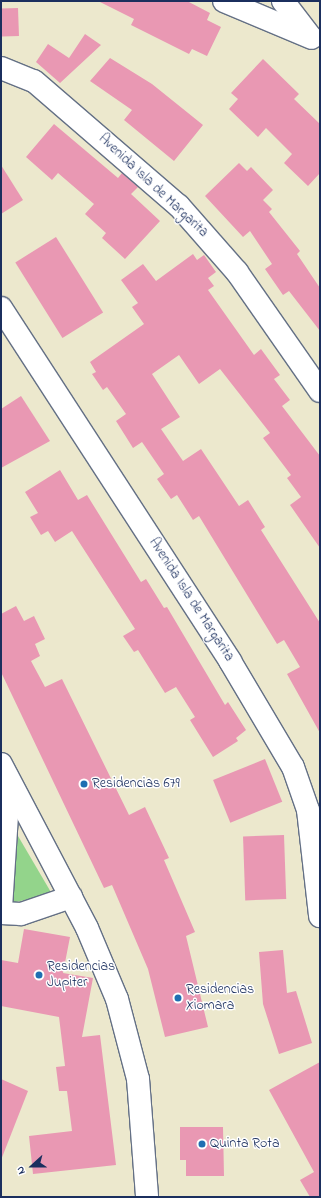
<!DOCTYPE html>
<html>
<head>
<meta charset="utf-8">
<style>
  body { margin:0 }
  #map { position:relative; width:321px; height:1198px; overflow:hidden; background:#ece8cd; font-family:"Indie Flower",sans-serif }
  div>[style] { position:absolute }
  .green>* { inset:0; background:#93d48b }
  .building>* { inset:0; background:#e998b3; transform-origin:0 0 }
  .roads { filter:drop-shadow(1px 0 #647085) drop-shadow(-1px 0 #647085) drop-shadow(0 1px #647085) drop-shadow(0 -1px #647085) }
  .minor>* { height:22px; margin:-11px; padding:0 11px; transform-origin:11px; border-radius:11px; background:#fff }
  .dots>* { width:11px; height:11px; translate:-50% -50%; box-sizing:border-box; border:2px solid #fff; border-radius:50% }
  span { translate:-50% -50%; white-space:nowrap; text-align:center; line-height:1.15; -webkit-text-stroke:3px #fff; paint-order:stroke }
  .street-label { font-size:14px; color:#1b2f5e }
  .poi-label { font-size:14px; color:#1b2f5e }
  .left { translate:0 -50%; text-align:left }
  .frame { position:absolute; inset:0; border:2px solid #1b2f5e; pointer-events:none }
  .north { position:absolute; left:12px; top:1146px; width:40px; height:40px; -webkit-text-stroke:3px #fff; paint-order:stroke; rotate:249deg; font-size:11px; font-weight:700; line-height:16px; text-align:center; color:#1b2f5e }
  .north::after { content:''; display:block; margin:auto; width:14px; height:18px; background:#1b2f5e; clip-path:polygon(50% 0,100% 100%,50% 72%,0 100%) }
</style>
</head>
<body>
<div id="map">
  <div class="green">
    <i style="clip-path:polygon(18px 836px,52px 894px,11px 903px)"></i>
  </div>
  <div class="building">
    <i style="clip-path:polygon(98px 1px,187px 1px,210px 13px,207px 20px,221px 27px,207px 56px,192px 49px,189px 54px,131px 25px,134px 19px)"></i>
    <i style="left:18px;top:8px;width:28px;height:17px;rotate:88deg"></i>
    <i style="clip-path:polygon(85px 34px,101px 45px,60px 83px,36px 62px,48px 44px,69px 58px)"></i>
    <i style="clip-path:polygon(110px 58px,152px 84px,203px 125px,174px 161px,124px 120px,132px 110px,90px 81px)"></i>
    <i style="clip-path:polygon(263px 59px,299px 94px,294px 99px,320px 124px,320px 173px,308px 186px,284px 163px,292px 154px,266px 128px,258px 137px,229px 109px,238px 99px,231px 93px)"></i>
    <i style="clip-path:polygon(54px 124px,118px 178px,122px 173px,138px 187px,131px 194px,160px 221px,125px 259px,102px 238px,106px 233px,85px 214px,94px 204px,58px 173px,52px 180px,26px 157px)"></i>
    <i style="clip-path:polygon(239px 163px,247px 171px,251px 167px,273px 190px,263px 200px,272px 209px,269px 212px,300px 251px,297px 254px,320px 288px,320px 331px,289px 291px,283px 295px,265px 269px,272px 264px,250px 231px,243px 237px,205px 196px)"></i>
    <i style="clip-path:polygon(1px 165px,23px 200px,1px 214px)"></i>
    <i style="left:56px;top:237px;width:89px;height:48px;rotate:58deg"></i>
    <i style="clip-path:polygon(193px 254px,197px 260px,204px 255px,216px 272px,208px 278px,214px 286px,208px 290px,254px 355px,261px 349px,280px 375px,274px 379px,290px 400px,282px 406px,320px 456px,320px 548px,290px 505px,301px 497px,287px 478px,291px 475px,263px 438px,270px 433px,220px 369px,199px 384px,179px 355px,152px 374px,180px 417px,161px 429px,183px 461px,201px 449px,239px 506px,248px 500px,265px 527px,261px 530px,320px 623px,320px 733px,287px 674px,300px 667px,284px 640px,277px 644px,199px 516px,193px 520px,177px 495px,171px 499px,157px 479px,164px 474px,142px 442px,133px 448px,116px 421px,126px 414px,107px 387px,103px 390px,92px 374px,96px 372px,90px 362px,144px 324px,132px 307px,138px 303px,121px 280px,143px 264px,156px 281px)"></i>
    <i style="clip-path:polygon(21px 396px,50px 441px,1px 468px,1px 409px)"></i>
    <i style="clip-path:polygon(60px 470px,78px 500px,87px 495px,141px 582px,146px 579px,164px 608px,167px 607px,225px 705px,228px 702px,246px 730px,236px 738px,238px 741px,213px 757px,190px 720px,195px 717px,176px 687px,165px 693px,138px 650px,134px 652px,123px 636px,135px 629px,72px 531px,55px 542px,48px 531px,41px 535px,30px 517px,38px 513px,25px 492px)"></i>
    <i style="clip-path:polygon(16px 606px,24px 621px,34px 616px,45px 639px,35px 644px,40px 656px,31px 661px,45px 687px,62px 679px,129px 815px,145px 807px,169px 858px,164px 860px,195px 932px,186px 936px,208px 1027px,165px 1037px,148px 969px,112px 885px,104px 888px,1px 672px,1px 614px)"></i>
    <i style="left:265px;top:759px;width:46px;height:56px;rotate:68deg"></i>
    <i style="left:284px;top:835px;width:64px;height:41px;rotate:88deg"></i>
    <i style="clip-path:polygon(24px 929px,70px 937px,63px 973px,93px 978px,82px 1037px,100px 1035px,116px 1165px,33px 1174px,29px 1136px,72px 1131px,67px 1091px,59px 1091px,56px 1067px,65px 1066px,59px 1017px,1px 1006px,1px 960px,18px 963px)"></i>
    <i style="clip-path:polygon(283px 950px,287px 993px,296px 991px,312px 1043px,279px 1054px,263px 1004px,259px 952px)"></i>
    <i style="clip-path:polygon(320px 1062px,320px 1197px,310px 1197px,300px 1180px,314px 1172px,269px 1090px)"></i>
    <i style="clip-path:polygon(1px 1079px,28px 1091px,1px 1160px)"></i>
    <i style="clip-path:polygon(180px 1127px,223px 1127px,224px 1176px,186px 1176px,186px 1160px,180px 1160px)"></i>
  </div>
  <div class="roads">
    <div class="minor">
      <i style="left:224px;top:1px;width:95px;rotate:22.8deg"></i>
      <i style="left:283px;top:1px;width:44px;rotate:52.4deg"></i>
      <i style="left:1px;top:68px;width:35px;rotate:22deg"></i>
      <i style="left:34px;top:81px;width:191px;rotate:40.8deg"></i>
      <i style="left:179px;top:206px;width:88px;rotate:48.7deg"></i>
      <i style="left:237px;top:272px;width:145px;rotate:55.1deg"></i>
      <i style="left:1px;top:308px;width:421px;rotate:57deg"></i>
      <i style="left:230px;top:661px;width:123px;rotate:59.3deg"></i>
      <i style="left:293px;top:767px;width:46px;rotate:70.8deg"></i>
      <i style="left:308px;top:810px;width:107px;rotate:83.5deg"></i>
      <i style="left:1px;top:764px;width:185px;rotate:62.3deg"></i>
      <i style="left:87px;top:928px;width:77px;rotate:67.1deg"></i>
      <i style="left:117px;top:999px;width:83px;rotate:75.3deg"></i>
      <i style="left:138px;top:1079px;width:118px;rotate:85.6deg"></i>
      <i style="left:1px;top:908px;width:107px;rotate:-86.3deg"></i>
      <i style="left:8px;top:801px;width:20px;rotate:-105deg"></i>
      <i style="left:1px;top:913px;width:20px;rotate:3deg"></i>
      <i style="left:21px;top:914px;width:53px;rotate:-18.8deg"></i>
    </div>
  </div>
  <div class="dots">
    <i style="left:84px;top:784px;background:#1f6fb2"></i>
    <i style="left:39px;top:975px;background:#1f6fb2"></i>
    <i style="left:178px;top:998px;background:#1f6fb2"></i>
    <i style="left:202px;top:1144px;background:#1f6fb2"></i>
  </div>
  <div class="street-label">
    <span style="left:153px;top:186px;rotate:43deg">Avenida Isla de Margarita</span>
    <span style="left:191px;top:600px;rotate:57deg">Avenida Isla de Margarita</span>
  </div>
  <div class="poi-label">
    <span class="left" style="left:92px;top:784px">Residencias 679</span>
    <span class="left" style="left:47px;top:975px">Residencias<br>Jupiter</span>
    <span class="left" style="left:186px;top:998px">Residencias<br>Xiomara</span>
    <span class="left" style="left:210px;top:1144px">Quinta Rota</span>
  </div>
  <div class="frame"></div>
  <div class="north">N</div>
</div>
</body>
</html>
